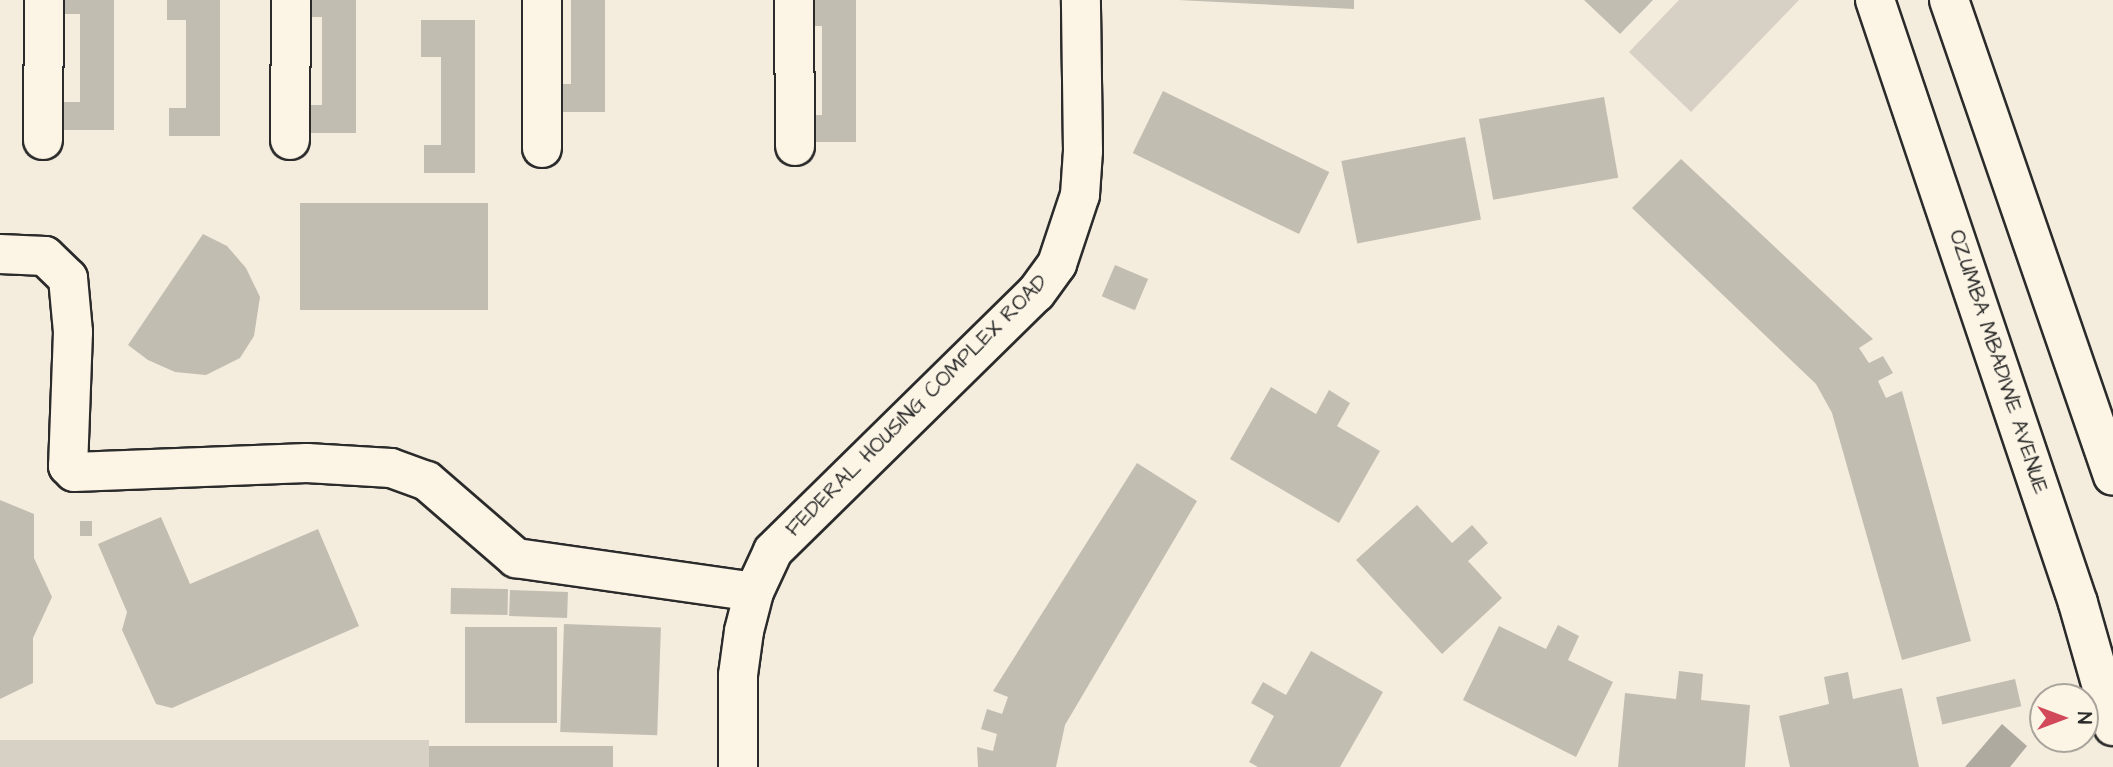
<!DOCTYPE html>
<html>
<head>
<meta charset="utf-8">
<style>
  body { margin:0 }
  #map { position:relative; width:2113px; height:767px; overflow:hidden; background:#f4edde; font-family:"Architects Daughter",sans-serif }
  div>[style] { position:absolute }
  .green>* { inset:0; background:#d6d1c4; transform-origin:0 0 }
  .water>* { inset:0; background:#afaaa0 }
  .building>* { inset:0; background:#c2bdb1; transform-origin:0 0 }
  .roads { filter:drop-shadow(2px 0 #2b2b2b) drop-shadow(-2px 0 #2b2b2b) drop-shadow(0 2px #2b2b2b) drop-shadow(0 -2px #2b2b2b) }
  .minor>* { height:38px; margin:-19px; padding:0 19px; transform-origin:19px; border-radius:19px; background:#fcf5e5 }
  .trunk>* { height:38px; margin:-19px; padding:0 19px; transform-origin:19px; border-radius:19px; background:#fcf5e5 }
  span { translate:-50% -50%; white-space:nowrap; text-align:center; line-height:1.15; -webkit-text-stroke:7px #fcf5e5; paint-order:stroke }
  .street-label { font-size:21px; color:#2b2b2b }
  .north { position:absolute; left:2029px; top:683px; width:70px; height:70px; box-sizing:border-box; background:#fcf5e5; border:2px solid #a8a49b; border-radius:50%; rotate:90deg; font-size:19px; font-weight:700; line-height:28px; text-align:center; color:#2b2b2b }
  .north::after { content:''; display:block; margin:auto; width:24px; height:32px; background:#d1495b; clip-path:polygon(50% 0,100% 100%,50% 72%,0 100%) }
</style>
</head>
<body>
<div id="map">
  <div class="green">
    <i style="clip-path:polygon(1679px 0,1799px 0,1691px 112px,1629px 52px)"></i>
    <i style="left:0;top:740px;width:429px;height:27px"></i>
  </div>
  <div class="water">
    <i style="clip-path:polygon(2002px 724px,2027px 746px,2010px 767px,1965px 767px)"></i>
  </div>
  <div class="building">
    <i style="clip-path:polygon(61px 0,114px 0,114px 130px,63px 130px,63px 102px,80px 102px,80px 14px,61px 14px)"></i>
    <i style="clip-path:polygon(167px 0,220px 0,220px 136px,169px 136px,169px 108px,186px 108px,186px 20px,167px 20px)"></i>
    <i style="clip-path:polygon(303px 0,356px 0,356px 133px,306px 133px,306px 105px,322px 105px,322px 17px,303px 17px)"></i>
    <i style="clip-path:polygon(571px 0,605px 0,605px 112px,554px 112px,554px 84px,571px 84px)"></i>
    <i style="clip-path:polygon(803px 0,856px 0,856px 142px,806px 142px,806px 115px,822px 115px,822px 26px,803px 26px)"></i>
    <i style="clip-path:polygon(1178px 0,1354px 0,1354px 9px)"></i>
    <i style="clip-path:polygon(1584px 0,1653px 0,1620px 34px)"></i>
    <i style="clip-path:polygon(421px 20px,475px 20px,475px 173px,424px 173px,424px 145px,441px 145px,441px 57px,421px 57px)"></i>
    <i style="left:1163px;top:91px;width:185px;height:69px;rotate:26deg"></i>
    <i style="left:1604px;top:97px;width:82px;height:127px;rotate:80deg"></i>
    <i style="left:1465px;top:137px;width:84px;height:126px;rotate:79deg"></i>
    <i style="clip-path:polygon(1681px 159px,1873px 339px,1859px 348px,1869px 363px,1883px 356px,1893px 373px,1878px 381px,1886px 398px,1902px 391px,1971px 641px,1902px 660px,1832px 413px,1816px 384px,1632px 208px)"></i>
    <i style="left:488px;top:203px;width:107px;height:188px;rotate:90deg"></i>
    <i style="clip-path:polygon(203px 234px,227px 246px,246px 268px,260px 297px,254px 336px,240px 358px,206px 375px,175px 372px,148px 360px,128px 345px)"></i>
    <i style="left:1115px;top:265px;width:36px;height:34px;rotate:23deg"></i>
    <i style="clip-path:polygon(1271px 387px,1316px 414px,1329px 390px,1350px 403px,1337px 426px,1380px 451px,1339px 523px,1230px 459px)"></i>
    <i style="clip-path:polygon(1137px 463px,1197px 501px,1065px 725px,1056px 767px,978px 767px,977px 747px,993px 751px,997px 734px,981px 729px,987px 709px,1002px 714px,1008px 697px,993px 691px)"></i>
    <i style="clip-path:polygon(0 500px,34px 514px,34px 558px,52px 597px,33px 638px,33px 683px,0 699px)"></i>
    <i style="clip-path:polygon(1417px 505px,1452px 543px,1472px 525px,1488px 543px,1468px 561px,1502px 598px,1442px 654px,1356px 560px)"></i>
    <i style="clip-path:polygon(161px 517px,190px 584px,318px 529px,359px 626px,172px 708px,156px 704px,122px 630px,127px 612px,98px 544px)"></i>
    <i style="left:80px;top:521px;width:12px;height:15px"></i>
    <i style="left:451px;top:588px;width:57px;height:26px;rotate:1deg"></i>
    <i style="left:510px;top:590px;width:58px;height:26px;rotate:2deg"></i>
    <i style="left:564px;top:624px;width:97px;height:108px;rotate:2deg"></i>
    <i style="clip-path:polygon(1558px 625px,1579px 636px,1568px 660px,1613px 682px,1576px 757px,1463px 700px,1499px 626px,1546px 649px)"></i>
    <i style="left:465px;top:627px;width:92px;height:96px"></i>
    <i style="clip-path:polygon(1311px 651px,1383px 692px,1340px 767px,1258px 767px,1249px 762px,1274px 716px,1251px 703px,1263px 682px,1286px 695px)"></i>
    <i style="clip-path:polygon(1679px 671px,1703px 674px,1701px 700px,1750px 705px,1745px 767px,1618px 767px,1625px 693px,1676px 699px)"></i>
    <i style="clip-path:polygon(1848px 672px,1853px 699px,1902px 688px,1919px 767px,1790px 767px,1779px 716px,1829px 704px,1824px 677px)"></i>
    <i style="left:2015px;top:679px;width:28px;height:81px;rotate:77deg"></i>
    <i style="left:429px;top:746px;width:184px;height:21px"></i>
  </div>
  <div class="roads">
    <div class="minor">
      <i style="left:794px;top:0;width:146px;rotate:89.6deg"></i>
      <i style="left:43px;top:140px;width:140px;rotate:-89.6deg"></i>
      <i style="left:290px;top:140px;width:140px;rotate:-89.6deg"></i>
      <i style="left:542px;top:148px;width:148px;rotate:-90deg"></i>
      <i style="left:0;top:254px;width:45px;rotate:2.5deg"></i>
      <i style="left:45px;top:256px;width:32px;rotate:44deg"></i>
      <i style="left:68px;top:278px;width:54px;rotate:84.7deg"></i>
      <i style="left:73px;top:332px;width:134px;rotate:92.1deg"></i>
      <i style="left:68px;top:466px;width:8px;rotate:45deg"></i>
      <i style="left:74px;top:472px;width:233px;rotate:-2.2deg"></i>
      <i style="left:307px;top:463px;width:84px;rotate:3.4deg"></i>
      <i style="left:391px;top:468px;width:38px;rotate:20deg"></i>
      <i style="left:427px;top:481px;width:118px;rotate:40.9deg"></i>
      <i style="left:516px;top:558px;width:240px;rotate:8.1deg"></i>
      <i style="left:738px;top:767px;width:92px;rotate:-90deg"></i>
      <i style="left:738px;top:675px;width:44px;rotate:-82.2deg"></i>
      <i style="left:744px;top:631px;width:40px;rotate:-75.6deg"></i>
      <i style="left:754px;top:592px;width:45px;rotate:-65.1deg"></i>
      <i style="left:773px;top:551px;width:368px;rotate:-44.5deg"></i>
      <i style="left:1036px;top:293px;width:36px;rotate:-54deg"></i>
      <i style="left:1057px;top:264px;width:73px;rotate:-71.6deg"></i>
      <i style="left:1080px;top:195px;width:44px;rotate:-86.1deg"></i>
      <i style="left:1083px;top:151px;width:151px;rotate:-90.8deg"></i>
    </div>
    <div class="trunk">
      <i style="left:1875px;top:0;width:636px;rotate:71.39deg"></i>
      <i style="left:2078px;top:603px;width:128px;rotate:74.1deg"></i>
      <i style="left:1949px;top:0;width:503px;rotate:70.99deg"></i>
    </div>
  </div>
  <div class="street-label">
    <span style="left:1998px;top:362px;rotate:72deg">OZUMBA MBADIWE AVENUE</span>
    <span style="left:917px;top:406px;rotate:-45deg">FEDERAL HOUSING COMPLEX ROAD</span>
  </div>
  <div class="north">N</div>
</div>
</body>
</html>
